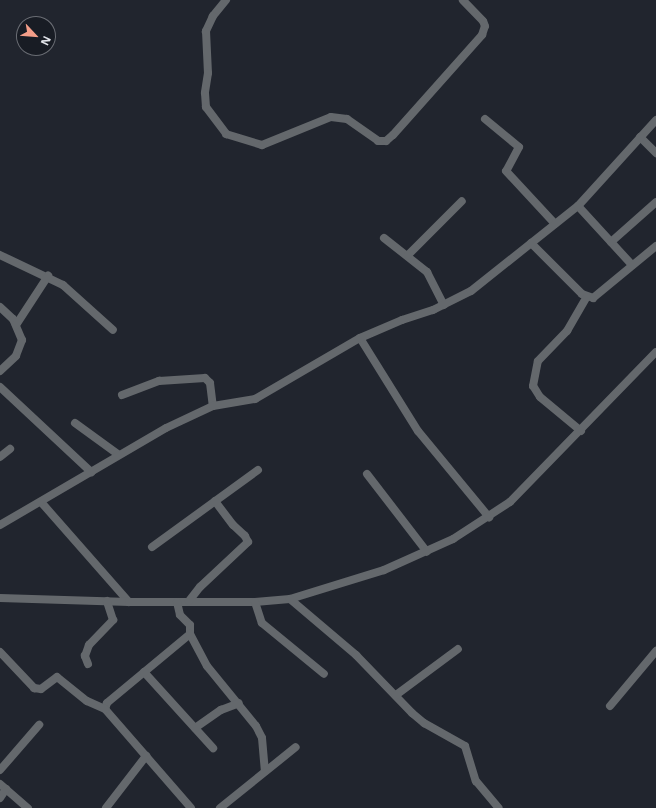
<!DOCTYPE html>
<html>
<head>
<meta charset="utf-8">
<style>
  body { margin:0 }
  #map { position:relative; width:656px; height:808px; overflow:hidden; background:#21252e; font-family:"Noto Sans",sans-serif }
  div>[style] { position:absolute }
  .street>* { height:8px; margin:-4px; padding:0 4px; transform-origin:4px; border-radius:4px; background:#64686c }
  span { translate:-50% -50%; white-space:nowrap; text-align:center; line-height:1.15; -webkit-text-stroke:3.5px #181c24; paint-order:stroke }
  .north { position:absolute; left:16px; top:16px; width:40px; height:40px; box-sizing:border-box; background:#181c24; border:1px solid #6a6d74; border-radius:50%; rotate:116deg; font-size:11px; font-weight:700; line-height:16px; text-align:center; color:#e4e7ed }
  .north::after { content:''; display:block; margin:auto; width:14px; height:18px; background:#f49e89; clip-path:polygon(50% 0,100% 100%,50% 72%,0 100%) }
</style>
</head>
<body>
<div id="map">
  <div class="street">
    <i style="left:226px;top:0;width:21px;rotate:129deg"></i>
    <i style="left:213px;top:16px;width:17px;rotate:115deg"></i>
    <i style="left:206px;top:31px;width:42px;rotate:87.3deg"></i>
    <i style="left:208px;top:73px;width:20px;rotate:99deg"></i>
    <i style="left:205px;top:93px;width:14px;rotate:86deg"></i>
    <i style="left:206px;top:107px;width:34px;rotate:53deg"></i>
    <i style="left:226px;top:134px;width:38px;rotate:17deg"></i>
    <i style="left:262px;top:145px;width:74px;rotate:-22.1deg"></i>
    <i style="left:331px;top:117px;width:16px;rotate:7deg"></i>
    <i style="left:347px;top:119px;width:38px;rotate:35deg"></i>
    <i style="left:378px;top:141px;width:8px"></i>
    <i style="left:386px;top:141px;width:9px;rotate:-41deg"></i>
    <i style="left:393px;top:135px;width:134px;rotate:-48.3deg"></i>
    <i style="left:482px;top:35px;width:9px;rotate:-72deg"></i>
    <i style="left:485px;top:26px;width:5px;rotate:-112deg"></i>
    <i style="left:483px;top:21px;width:29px;rotate:-134deg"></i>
    <i style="left:485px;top:119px;width:44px;rotate:39.5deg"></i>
    <i style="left:519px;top:147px;width:27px;rotate:118deg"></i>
    <i style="left:506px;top:171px;width:72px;rotate:47.2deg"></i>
    <i style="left:640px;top:137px;width:23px;rotate:45deg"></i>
    <i style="left:578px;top:206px;width:80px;rotate:47.5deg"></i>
    <i style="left:384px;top:238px;width:55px;rotate:38.3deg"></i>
    <i style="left:427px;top:272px;width:37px;rotate:63deg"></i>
    <i style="left:611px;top:242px;width:60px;rotate:-41.6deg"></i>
    <i style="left:531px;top:243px;width:72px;rotate:45deg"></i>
    <i style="left:582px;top:294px;width:12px;rotate:20deg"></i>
    <i style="left:593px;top:298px;width:82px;rotate:-39.5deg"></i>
    <i style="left:0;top:255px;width:70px;rotate:25.5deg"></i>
    <i style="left:63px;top:285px;width:67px;rotate:42deg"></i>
    <i style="left:408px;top:255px;width:76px;rotate:-45deg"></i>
    <i style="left:0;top:307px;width:18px;rotate:43deg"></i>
    <i style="left:13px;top:319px;width:23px;rotate:67deg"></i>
    <i style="left:22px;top:340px;width:17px;rotate:111deg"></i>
    <i style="left:16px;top:356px;width:22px;rotate:137deg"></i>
    <i style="left:16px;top:325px;width:59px;rotate:-56.9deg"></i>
    <i style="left:360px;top:338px;width:110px;rotate:58.1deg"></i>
    <i style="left:418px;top:431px;width:112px;rotate:50.5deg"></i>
    <i style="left:0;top:387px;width:125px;rotate:43deg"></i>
    <i style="left:122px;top:395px;width:40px;rotate:-21deg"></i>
    <i style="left:159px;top:381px;width:46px;rotate:-3.7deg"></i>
    <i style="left:205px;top:378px;width:7px;rotate:45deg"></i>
    <i style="left:210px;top:383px;width:23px;rotate:83deg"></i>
    <i style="left:75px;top:423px;width:54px;rotate:36deg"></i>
    <i style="left:581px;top:431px;width:53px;rotate:-140.3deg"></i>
    <i style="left:540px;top:397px;width:13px;rotate:-122deg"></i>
    <i style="left:533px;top:386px;width:25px;rotate:-79deg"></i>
    <i style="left:538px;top:361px;width:42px;rotate:-46deg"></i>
    <i style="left:567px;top:331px;width:39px;rotate:-60deg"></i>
    <i style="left:0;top:457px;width:13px;rotate:-39deg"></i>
    <i style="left:367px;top:474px;width:98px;rotate:52.4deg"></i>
    <i style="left:41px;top:502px;width:133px;rotate:48.7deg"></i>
    <i style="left:0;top:525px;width:192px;rotate:-30.3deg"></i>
    <i style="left:166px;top:428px;width:52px;rotate:-25.1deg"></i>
    <i style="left:213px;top:406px;width:43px;rotate:-9.5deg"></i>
    <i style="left:255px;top:399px;width:121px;rotate:-30.2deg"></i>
    <i style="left:360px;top:338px;width:46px;rotate:-23.2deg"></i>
    <i style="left:402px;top:320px;width:33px;rotate:-18deg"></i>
    <i style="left:433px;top:310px;width:42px;rotate:-26.6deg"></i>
    <i style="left:471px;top:291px;width:137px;rotate:-38.5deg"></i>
    <i style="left:578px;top:206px;width:116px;rotate:-47.8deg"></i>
    <i style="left:152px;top:547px;width:131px;rotate:-36deg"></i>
    <i style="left:0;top:598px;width:129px;rotate:1.8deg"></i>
    <i style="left:129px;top:602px;width:126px"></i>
    <i style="left:255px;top:602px;width:35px;rotate:-5deg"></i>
    <i style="left:290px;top:599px;width:98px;rotate:-17.1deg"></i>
    <i style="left:384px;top:570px;width:76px;rotate:-24.2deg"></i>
    <i style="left:453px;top:539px;width:68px;rotate:-33deg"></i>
    <i style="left:510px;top:502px;width:209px;rotate:-45.8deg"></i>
    <i style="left:290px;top:599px;width:87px;rotate:40.3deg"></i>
    <i style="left:356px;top:655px;width:81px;rotate:46deg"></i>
    <i style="left:412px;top:713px;width:16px;rotate:40deg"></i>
    <i style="left:424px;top:723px;width:47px;rotate:29.3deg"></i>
    <i style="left:465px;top:746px;width:37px;rotate:73deg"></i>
    <i style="left:476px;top:781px;width:35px;rotate:50deg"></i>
    <i style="left:189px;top:601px;width:18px;rotate:-52deg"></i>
    <i style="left:200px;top:587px;width:66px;rotate:-43.2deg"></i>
    <i style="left:248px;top:542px;width:7px;rotate:-117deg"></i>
    <i style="left:245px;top:536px;width:16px;rotate:-137deg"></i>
    <i style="left:233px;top:525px;width:30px;rotate:-127deg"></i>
    <i style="left:177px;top:602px;width:13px;rotate:77deg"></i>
    <i style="left:180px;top:615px;width:14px;rotate:45deg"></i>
    <i style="left:190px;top:625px;width:9px;rotate:90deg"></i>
    <i style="left:190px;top:634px;width:108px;rotate:140.3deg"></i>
    <i style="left:107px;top:703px;width:6px;rotate:108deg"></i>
    <i style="left:105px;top:709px;width:131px;rotate:49deg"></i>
    <i style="left:255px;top:602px;width:22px;rotate:72deg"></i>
    <i style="left:262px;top:623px;width:80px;rotate:39.4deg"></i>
    <i style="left:190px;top:634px;width:36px;rotate:62deg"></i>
    <i style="left:207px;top:666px;width:77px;rotate:50.8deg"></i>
    <i style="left:256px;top:726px;width:13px;rotate:63deg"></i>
    <i style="left:262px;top:738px;width:33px;rotate:85deg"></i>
    <i style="left:0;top:652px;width:50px;rotate:46.6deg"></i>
    <i style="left:34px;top:688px;width:7px;rotate:8deg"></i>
    <i style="left:41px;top:689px;width:20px;rotate:-37deg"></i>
    <i style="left:57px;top:677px;width:38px;rotate:39deg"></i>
    <i style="left:87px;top:701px;width:20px;rotate:24deg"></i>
    <i style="left:88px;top:664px;width:9px;rotate:-111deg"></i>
    <i style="left:85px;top:656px;width:12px;rotate:-70deg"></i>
    <i style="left:89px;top:645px;width:35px;rotate:-46deg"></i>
    <i style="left:113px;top:620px;width:20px;rotate:-108deg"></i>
    <i style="left:144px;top:672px;width:103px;rotate:47.8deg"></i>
    <i style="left:396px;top:695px;width:77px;rotate:-36.6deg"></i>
    <i style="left:610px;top:706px;width:72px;rotate:-50.1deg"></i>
    <i style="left:195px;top:728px;width:32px;rotate:-35deg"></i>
    <i style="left:221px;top:710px;width:19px;rotate:-21deg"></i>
    <i style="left:0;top:770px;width:60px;rotate:-49.1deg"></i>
    <i style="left:0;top:784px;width:37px;rotate:41deg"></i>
    <i style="left:0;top:798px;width:11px;rotate:-56deg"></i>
    <i style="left:106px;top:808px;width:66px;rotate:-52.4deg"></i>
    <i style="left:220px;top:808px;width:97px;rotate:-38.8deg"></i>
  </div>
  <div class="north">N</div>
</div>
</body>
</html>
